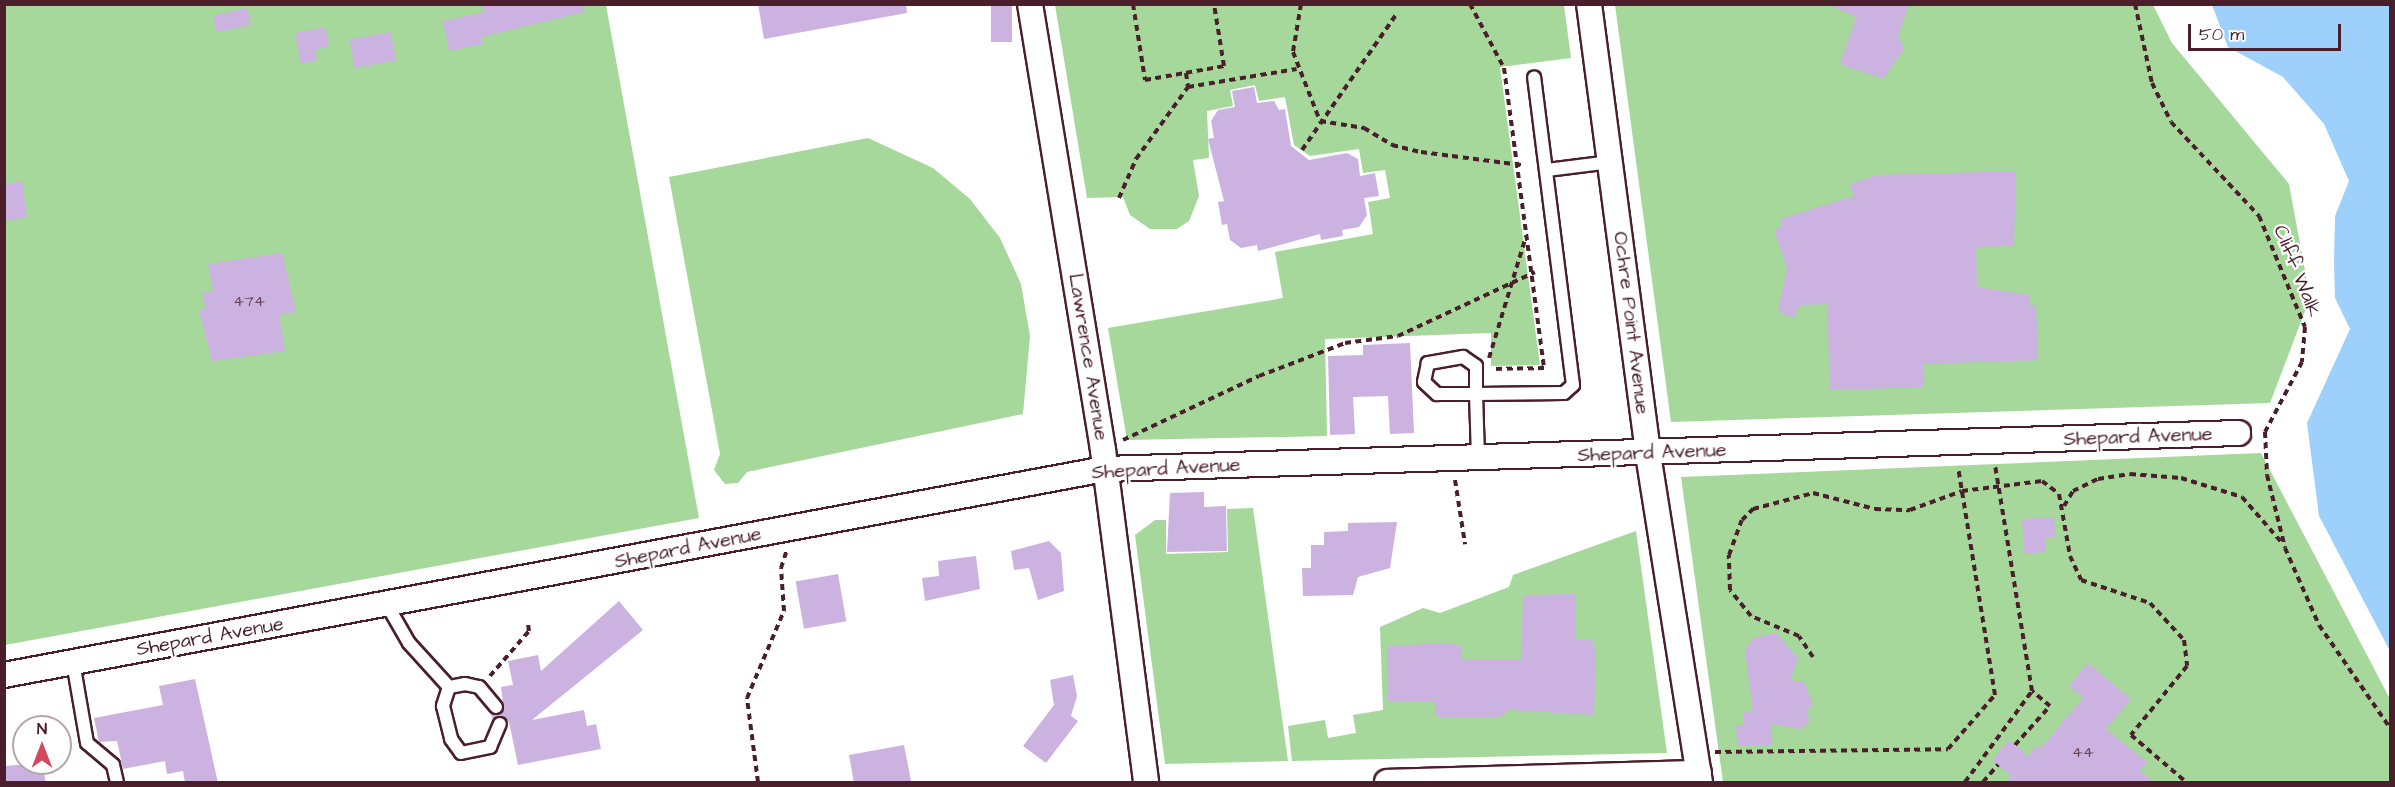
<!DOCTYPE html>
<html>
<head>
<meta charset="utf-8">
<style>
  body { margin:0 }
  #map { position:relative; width:2395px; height:787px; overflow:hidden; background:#fff; font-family:"Architects Daughter",sans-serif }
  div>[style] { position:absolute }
  .green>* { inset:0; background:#a5d89a }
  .water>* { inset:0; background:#9dd1fb }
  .building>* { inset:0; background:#ccb2e0; transform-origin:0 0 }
  .path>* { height:4px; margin-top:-2px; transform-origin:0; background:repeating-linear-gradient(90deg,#4a1f2b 0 6px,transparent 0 10.5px) }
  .roads { filter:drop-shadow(2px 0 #4a1f2b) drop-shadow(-2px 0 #4a1f2b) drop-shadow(0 2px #4a1f2b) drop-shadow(0 -2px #4a1f2b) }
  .lane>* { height:12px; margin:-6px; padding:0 6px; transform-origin:6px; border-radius:6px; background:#fff }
  .street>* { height:24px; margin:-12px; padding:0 12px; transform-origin:12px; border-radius:12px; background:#fff }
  span { translate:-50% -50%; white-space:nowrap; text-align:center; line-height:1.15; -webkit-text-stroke:4.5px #fff; paint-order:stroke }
  .number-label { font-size:16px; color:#6a4458 }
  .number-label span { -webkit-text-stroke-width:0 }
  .street-label { font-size:20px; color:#4a1f2b }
  .frame { position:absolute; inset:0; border:6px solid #4a1f2b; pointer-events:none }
  .north { position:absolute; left:12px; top:715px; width:60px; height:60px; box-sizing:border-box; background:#fff; border:2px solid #b7a5aa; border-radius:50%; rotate:0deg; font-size:16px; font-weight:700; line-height:24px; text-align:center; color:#4a1f2b }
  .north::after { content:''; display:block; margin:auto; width:21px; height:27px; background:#d1495b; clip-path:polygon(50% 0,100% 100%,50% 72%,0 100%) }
  .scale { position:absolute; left:2188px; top:24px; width:153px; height:27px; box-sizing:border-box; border:3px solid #4a1f2b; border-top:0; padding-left:8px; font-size:18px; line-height:21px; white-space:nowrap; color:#4a1f2b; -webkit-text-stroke:4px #fff; paint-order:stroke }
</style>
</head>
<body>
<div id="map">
  <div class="green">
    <i style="clip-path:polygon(5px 5px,606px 5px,699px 518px,5px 645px)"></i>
    <i style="clip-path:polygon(1055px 5px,1564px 5px,1571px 58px,1500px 67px,1540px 365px,1491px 366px,1491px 333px,1325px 339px,1327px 436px,1127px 440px,1108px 328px,1283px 298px,1275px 252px,1373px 234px,1368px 202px,1390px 198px,1385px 170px,1363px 173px,1359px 149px,1310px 156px,1294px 145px,1285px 97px,1259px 101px,1255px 85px,1230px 90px,1233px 106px,1207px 111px,1209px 158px,1193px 160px,1199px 196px,1189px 221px,1177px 229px,1150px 229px,1130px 215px,1123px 197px,1087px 198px)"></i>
    <i style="clip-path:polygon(1615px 5px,2153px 5px,2172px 43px,2289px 184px,2310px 298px,2270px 403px,1671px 422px)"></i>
    <i style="clip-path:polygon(868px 138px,933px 168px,970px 199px,1000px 238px,1021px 284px,1030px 336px,1023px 414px,747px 472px,738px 483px,725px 484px,714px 470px,720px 454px,669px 177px)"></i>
    <i style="clip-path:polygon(2261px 453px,2390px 699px,2390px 782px,1723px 782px,1681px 477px)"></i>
    <i style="clip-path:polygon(1253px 508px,1288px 761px,1165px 764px,1135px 535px,1155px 520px,1166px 520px,1166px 554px,1228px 552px,1227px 509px)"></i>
    <i style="clip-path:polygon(1636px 531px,1667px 753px,1292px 761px,1288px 726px,1325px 720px,1328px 738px,1356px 733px,1353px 715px,1383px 710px,1380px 627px,1423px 608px,1440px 613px,1509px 587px,1513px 575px)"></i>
  </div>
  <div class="water">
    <i style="clip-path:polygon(2212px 5px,2390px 5px,2390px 651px,2319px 516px,2307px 423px,2350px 329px,2335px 298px,2334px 262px,2335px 216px,2349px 181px,2324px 124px,2283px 77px,2228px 47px)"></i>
  </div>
  <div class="building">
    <i style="clip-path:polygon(583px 4px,584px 12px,481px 37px,483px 44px,449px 51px,443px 21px,484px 12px,482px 6px)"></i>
    <i style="clip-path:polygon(758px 4px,906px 4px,907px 13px,764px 39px)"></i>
    <i style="left:991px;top:4px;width:21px;height:38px"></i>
    <i style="clip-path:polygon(1828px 4px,1909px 4px,1898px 36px,1904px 49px,1883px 79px,1840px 64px,1856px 17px)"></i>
    <i style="left:247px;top:8px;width:17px;height:35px;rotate:77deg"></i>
    <i style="clip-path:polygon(325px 27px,329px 46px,315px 50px,317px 60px,301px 64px,295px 33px)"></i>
    <i style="left:391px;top:32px;width:29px;height:42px;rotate:80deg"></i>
    <i style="clip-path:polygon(1254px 87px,1257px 103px,1274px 101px,1279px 110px,1285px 109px,1291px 146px,1309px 160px,1347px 153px,1358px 159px,1360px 176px,1375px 173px,1379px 196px,1364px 198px,1367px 215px,1359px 227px,1342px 230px,1343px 236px,1321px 240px,1320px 234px,1258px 251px,1257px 245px,1241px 248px,1230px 240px,1227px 224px,1222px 225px,1218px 202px,1224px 201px,1208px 139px,1214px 138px,1211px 121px,1218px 110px,1235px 107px,1232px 91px)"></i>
    <i style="clip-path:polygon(2016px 171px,2014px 246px,1976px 247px,1977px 287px,2030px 295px,2030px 305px,2036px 305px,2038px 360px,1923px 364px,1924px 387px,1830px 390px,1827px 304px,1800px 305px,1793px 318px,1778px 311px,1787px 268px,1774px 230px,1782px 226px,1780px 219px,1854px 196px,1850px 184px,1876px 175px)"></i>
    <i style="clip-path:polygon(22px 181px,27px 217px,4px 221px,4px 184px)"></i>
    <i style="clip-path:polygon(282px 253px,296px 312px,279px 315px,285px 351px,212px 361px,199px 310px,205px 309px,203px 292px,213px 291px,208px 264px)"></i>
    <i style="clip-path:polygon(1410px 343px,1414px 433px,1390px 434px,1388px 396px,1353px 397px,1355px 434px,1330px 435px,1328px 356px,1363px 355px,1363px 345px)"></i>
    <i style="clip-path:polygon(1204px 492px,1204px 507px,1226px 506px,1227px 551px,1167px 552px,1170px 493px)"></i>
    <i style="clip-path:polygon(2054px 517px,2055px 537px,2045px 537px,2045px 552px,2024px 554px,2022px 519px)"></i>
    <i style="clip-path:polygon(1397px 522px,1390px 568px,1358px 577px,1353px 595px,1303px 596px,1302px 568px,1311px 568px,1311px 545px,1324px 545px,1324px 532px,1348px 531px,1348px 523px)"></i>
    <i style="clip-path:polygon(1049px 541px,1061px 553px,1064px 591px,1038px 600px,1029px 568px,1014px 570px,1011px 551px)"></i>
    <i style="clip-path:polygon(976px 556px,980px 589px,925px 601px,922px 578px,939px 576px,938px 561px)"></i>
    <i style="left:838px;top:574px;width:48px;height:43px;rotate:80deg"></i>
    <i style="clip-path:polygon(1576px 594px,1576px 640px,1592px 640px,1596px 652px,1594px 715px,1509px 710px,1498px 718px,1447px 718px,1435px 716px,1435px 701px,1388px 701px,1387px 646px,1447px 643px,1461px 646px,1461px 660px,1521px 660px,1523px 595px)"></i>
    <i style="clip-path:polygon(619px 601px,643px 630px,532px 720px,584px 710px,587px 726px,596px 724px,601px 749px,518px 765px,509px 722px,500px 716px,493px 720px,491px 714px,504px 710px,501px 687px,513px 685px,508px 661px,538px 655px,541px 671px)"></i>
    <i style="clip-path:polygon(1776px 633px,1798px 658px,1790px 680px,1804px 682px,1813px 704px,1806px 711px,1810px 720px,1801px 729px,1772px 724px,1772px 745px,1737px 745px,1736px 725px,1743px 725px,1743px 712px,1753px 712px,1745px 650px,1753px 638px)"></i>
    <i style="clip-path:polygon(2088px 663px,2131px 699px,2106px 729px,2147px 762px,2140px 771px,2155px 783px,2005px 783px,2011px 776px,1992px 760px,2009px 740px,2028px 756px,2036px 746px,2040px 749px,2083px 698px,2069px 686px)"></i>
    <i style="clip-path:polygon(1073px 675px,1077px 696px,1071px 716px,1078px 721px,1046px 763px,1023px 746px,1054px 705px,1050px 680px)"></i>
    <i style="clip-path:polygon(195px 679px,218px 783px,185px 783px,183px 771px,167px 774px,165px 761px,123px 769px,117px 741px,99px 742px,94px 718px,163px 705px,159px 686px)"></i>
    <i style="clip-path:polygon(904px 745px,911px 781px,854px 783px,849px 755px)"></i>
    <i style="clip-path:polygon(42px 763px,46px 783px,4px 783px,4px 766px)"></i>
  </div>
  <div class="path">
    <i style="left:1133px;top:4px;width:77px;rotate:81deg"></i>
    <i style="left:1145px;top:80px;width:80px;rotate:-10deg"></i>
    <i style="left:1224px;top:66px;width:63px;rotate:-99.2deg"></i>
    <i style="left:1301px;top:4px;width:49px;rotate:99.5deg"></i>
    <i style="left:1293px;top:52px;width:74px;rotate:68.6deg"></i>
    <i style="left:1320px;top:121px;width:45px;rotate:9deg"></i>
    <i style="left:1364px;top:128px;width:33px;rotate:31deg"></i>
    <i style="left:1392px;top:145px;width:30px;rotate:14deg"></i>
    <i style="left:1421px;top:152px;width:101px;rotate:7.4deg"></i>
    <i style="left:1470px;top:4px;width:72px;rotate:62deg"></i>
    <i style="left:1504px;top:68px;width:303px;rotate:82.4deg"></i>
    <i style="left:1544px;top:368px;width:52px;rotate:178.9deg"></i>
    <i style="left:2135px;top:4px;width:81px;rotate:77.9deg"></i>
    <i style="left:2152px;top:83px;width:43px;rotate:64deg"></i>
    <i style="left:2171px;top:122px;width:129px;rotate:46.9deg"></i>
    <i style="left:2259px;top:216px;width:120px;rotate:67.5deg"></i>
    <i style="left:2305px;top:327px;width:35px;rotate:95deg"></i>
    <i style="left:2302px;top:362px;width:79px;rotate:117.9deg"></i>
    <i style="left:2265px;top:432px;width:43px;rotate:87.3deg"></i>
    <i style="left:2267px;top:475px;width:75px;rotate:76.1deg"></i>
    <i style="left:2285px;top:548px;width:84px;rotate:66.2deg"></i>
    <i style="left:2319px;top:625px;width:125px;rotate:55.4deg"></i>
    <i style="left:1186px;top:73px;width:14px;rotate:82deg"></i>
    <i style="left:1188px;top:87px;width:110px;rotate:-9.4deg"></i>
    <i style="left:1302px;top:150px;width:165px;rotate:-55.2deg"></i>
    <i style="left:1119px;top:198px;width:43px;rotate:-66.4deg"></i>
    <i style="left:1136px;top:159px;width:89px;rotate:-54.2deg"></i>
    <i style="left:1489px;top:358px;width:127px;rotate:-73.1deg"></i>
    <i style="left:1123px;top:440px;width:150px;rotate:-25.2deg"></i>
    <i style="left:1259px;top:376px;width:92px;rotate:-21deg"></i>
    <i style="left:1345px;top:343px;width:53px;rotate:-7.5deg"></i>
    <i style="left:1398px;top:336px;width:151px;rotate:-25deg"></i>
    <i style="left:1455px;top:480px;width:65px;rotate:81.1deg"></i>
    <i style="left:2064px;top:506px;width:17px;rotate:-59deg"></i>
    <i style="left:2073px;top:491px;width:28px;rotate:-26deg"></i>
    <i style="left:2098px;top:479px;width:32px;rotate:-9deg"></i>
    <i style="left:2130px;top:474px;width:51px;rotate:4.5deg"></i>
    <i style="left:2181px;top:478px;width:64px;rotate:17.3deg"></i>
    <i style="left:2242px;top:497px;width:62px;rotate:48.9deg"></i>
    <i style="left:1813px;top:657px;width:25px;rotate:-124deg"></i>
    <i style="left:1799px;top:636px;width:52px;rotate:-157.4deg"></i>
    <i style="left:1751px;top:616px;width:33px;rotate:-129deg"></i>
    <i style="left:1730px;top:590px;width:35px;rotate:-92deg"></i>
    <i style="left:1729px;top:555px;width:37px;rotate:-70deg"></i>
    <i style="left:1742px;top:520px;width:16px;rotate:-45deg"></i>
    <i style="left:1753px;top:509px;width:62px;rotate:-14.9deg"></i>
    <i style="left:1813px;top:493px;width:64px;rotate:14.5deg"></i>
    <i style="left:1875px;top:509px;width:35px;rotate:2deg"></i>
    <i style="left:1910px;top:510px;width:55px;rotate:-20.1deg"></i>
    <i style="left:1962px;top:491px;width:81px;rotate:-7.1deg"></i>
    <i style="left:2042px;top:481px;width:21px;rotate:37deg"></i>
    <i style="left:2059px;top:494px;width:63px;rotate:79.9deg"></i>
    <i style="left:2070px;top:556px;width:26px;rotate:65deg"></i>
    <i style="left:2081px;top:580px;width:73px;rotate:18.4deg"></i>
    <i style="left:2150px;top:603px;width:50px;rotate:47.4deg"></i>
    <i style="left:2184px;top:640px;width:26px;rotate:83deg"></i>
    <i style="left:2187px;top:666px;width:89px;rotate:129.1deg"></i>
    <i style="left:2131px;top:735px;width:72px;rotate:40.5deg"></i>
    <i style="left:490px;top:676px;width:60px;rotate:-49.1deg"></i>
    <i style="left:529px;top:631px;width:7px;rotate:-98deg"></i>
    <i style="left:2015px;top:745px;width:52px;rotate:-48.1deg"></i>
    <i style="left:2050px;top:706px;width:23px;rotate:-140deg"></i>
    <i style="left:1715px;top:752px;width:233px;rotate:-0.7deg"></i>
    <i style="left:1948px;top:749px;width:72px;rotate:-49deg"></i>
    <i style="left:1995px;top:695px;width:231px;rotate:-99.2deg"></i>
    <i style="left:758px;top:782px;width:85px;rotate:-97.5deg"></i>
    <i style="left:747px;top:698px;width:95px;rotate:-67deg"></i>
    <i style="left:784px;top:611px;width:43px;rotate:-94deg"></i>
    <i style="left:781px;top:568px;width:19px;rotate:-72deg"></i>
    <i style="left:1965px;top:782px;width:113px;rotate:-53.6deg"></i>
    <i style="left:2032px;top:691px;width:229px;rotate:-99.3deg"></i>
    <i style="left:1983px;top:782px;width:23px;rotate:-49deg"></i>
  </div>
  <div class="roads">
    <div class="lane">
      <i style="left:1547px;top:170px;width:64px;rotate:-7.2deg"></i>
      <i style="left:1478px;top:457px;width:63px;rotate:-91.8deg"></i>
      <i style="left:1476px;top:394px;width:28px;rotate:-90deg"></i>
      <i style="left:1476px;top:366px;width:16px;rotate:-145deg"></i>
      <i style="left:1463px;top:357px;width:36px;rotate:170deg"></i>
      <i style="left:1428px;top:363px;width:19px;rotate:102deg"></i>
      <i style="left:1424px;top:382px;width:18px;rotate:43deg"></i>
      <i style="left:1437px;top:394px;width:39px"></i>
      <i style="left:1476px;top:394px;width:88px;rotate:-0.7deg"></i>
      <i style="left:1564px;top:393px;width:12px;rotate:-42deg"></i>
      <i style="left:1573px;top:385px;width:310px;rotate:-97.2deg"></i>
      <i style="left:386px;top:603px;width:46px;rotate:60.1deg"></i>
      <i style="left:409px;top:643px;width:59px;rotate:47.7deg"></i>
      <i style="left:73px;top:662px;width:82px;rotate:80.2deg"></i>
      <i style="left:87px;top:743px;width:34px;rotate:40deg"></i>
      <i style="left:113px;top:765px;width:17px;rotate:77deg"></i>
      <i style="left:496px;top:707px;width:26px;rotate:-130deg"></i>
      <i style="left:479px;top:687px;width:14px;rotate:-168deg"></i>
      <i style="left:465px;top:684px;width:16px;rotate:169deg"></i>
      <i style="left:449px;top:687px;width:20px;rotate:108deg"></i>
      <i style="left:443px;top:706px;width:34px;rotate:76deg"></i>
      <i style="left:451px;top:739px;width:17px;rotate:54deg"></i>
      <i style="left:461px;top:753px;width:30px;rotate:-12deg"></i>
      <i style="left:490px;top:747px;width:25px;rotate:-67deg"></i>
    </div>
    <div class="street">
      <i style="left:1030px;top:4px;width:452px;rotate:80.7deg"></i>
      <i style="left:1103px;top:450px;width:335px;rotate:82.6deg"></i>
      <i style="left:1589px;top:4px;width:454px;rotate:82.5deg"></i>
      <i style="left:1648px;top:454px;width:332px;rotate:81deg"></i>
      <i style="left:4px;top:675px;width:1120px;rotate:-10.6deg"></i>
      <i style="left:1105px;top:469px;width:1134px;rotate:-1.82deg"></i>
      <i style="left:1387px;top:782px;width:312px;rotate:-1.7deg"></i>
    </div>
  </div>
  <div class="number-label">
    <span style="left:249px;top:301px">474</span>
    <span style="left:2083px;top:752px">44</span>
  </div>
  <div class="street-label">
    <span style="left:2297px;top:271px;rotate:68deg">Cliff Walk</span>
    <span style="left:1631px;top:323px;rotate:83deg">Ochre Point Avenue</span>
    <span style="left:1088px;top:357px;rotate:81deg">Lawrence Avenue</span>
    <span style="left:2138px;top:437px;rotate:-2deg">Shepard Avenue</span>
    <span style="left:1652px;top:453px;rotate:-2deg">Shepard Avenue</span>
    <span style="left:1166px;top:469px;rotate:-3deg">Shepard Avenue</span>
    <span style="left:688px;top:548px;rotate:-11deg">Shepard Avenue</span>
    <span style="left:210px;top:637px;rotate:-10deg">Shepard Avenue</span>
  </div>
  <div class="frame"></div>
  <div class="north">N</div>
  <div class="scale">50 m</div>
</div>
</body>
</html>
